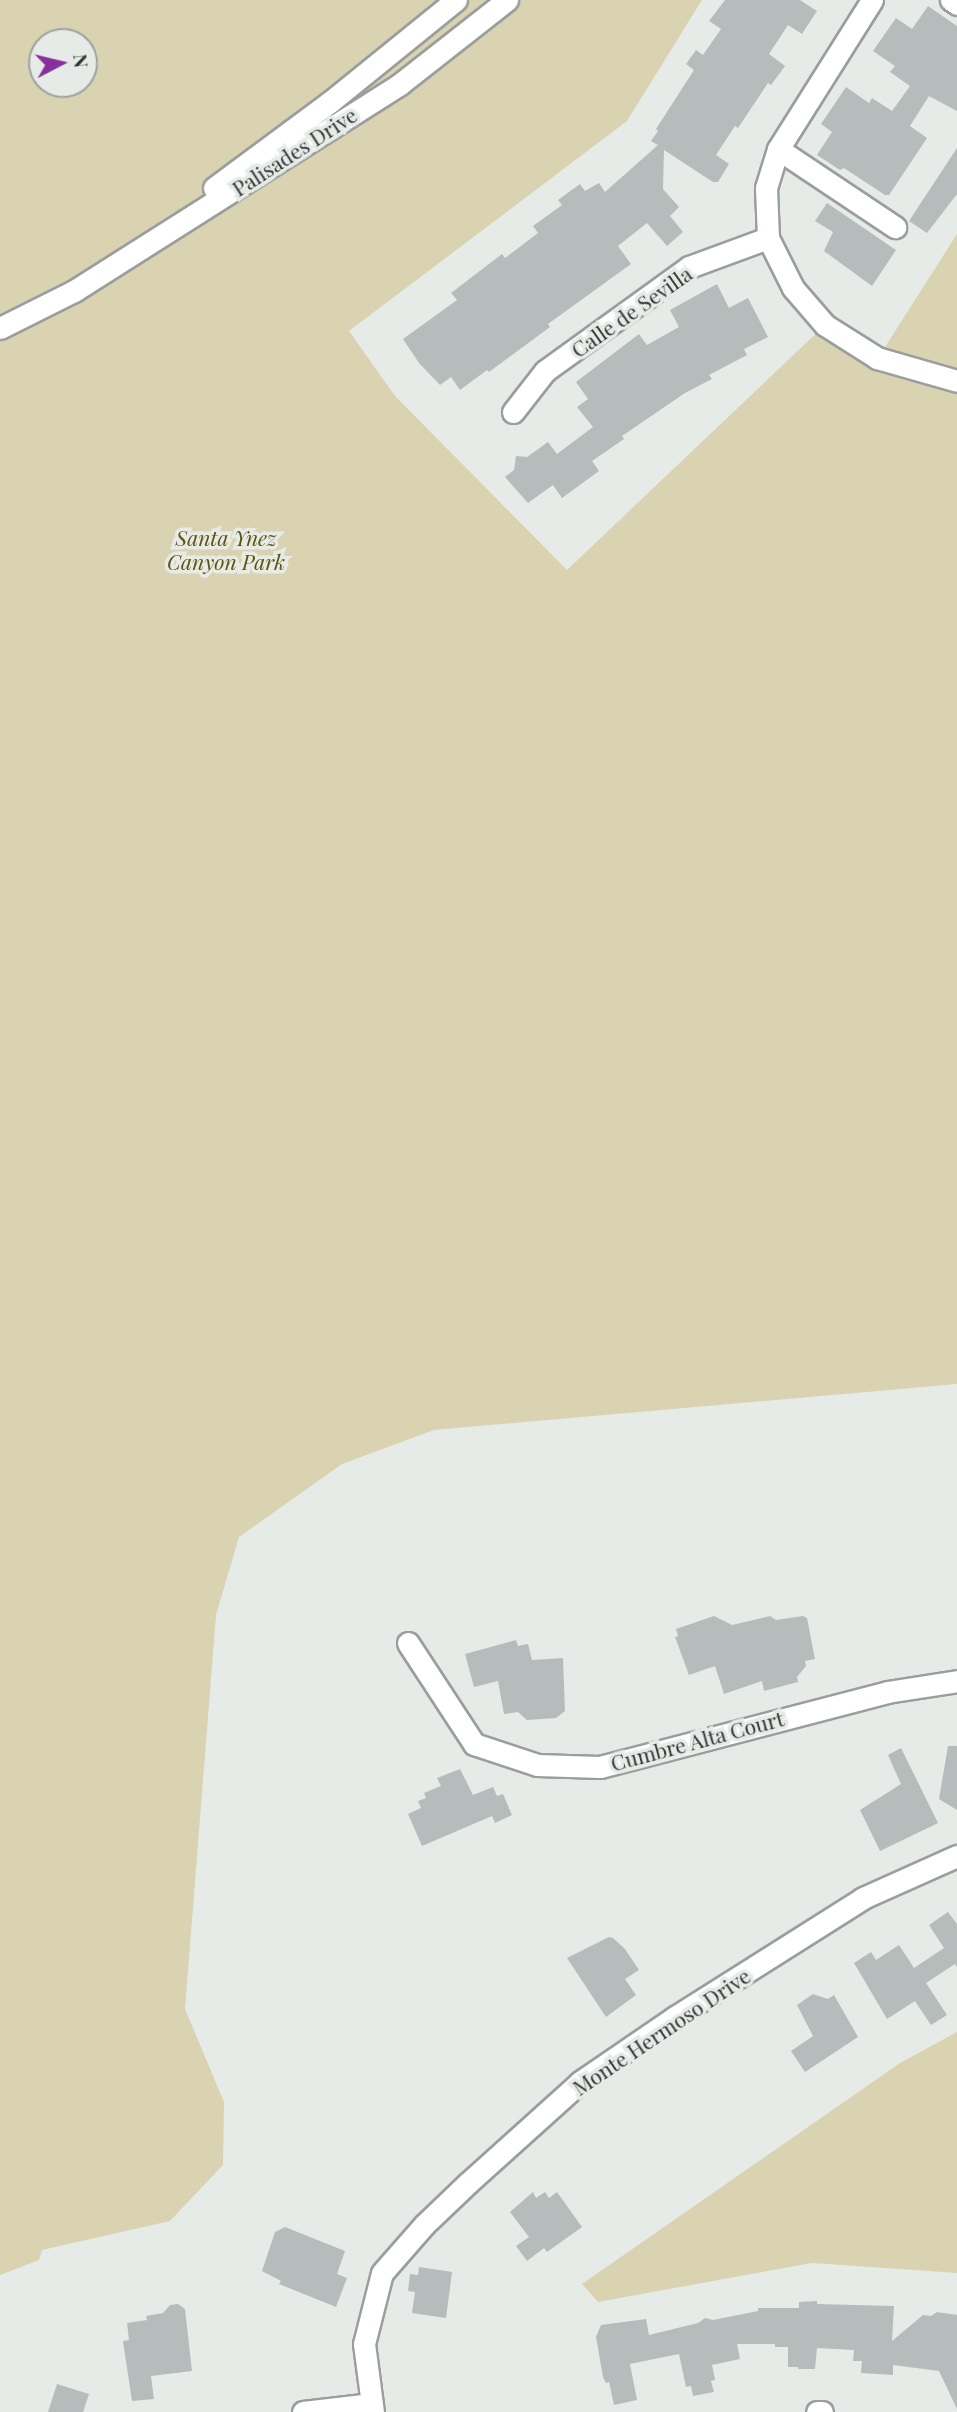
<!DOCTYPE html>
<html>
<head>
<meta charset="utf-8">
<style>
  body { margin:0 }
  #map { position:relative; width:957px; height:2412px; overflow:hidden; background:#e6ebe8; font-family:"Playfair Display",serif }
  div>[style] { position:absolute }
  .green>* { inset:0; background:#d9d3b2 }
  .building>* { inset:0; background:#b6bcbb }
  .roads { filter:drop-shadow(2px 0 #9a9e9c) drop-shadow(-2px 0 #9a9e9c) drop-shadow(0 2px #9a9e9c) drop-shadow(0 -2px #9a9e9c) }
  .minor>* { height:21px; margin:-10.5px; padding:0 10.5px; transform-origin:10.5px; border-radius:10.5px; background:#fff }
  span { translate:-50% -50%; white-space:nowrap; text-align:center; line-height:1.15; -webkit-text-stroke:7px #e6ebe8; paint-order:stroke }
  .street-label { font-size:21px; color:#323433 }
  .park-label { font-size:21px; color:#5e5309; font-style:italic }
  .north { position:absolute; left:28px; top:28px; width:70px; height:70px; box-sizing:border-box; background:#e6ebe8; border:2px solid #9ea2a0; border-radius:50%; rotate:83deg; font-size:19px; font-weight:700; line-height:28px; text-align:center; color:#323433 }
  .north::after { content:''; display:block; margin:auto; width:24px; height:32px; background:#87309d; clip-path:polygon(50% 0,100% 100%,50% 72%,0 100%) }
</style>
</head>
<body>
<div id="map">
  <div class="green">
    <i style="clip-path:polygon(evenodd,0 0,702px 0,627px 121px,349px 331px,395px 396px,567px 570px,825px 325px,878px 358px,957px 234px,957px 1384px,434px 1430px,342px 1464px,239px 1537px,216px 1615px,185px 2009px,224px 2102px,223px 2165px,170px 2221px,42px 2250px,39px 2260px,0 2275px,0 0,42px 42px,84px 42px,84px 84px,42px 84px,42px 42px)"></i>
    <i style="clip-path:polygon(957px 2032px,957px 2273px,812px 2263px,598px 2302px,582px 2284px,900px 2063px)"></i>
  </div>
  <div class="building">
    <i style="clip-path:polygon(725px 0,800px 0,817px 11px,802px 34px,788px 25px,769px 54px,785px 66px,771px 85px,768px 83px,738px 128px,735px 126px,716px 155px,729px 164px,718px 182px,713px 182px,664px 150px,663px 189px,679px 207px,670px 216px,683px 232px,667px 246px,647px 223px,618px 246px,631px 264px,548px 324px,550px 327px,489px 372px,487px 370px,460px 390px,451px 377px,440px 385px,419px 363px,403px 339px,457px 300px,451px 293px,502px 254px,505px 258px,538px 233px,533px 226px,562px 205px,558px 200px,580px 184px,585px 191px,599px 183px,605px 192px,658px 145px,651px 141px,658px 131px,656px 129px,694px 70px,686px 64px,696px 50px,703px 55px,721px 29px,709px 21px)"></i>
    <i style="clip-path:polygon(928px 6px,957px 26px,957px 111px,929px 96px,910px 126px,927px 138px,889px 195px,885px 195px,844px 168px,840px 170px,817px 155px,832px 132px,821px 124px,846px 87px,869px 103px,872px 98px,892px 111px,910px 86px,890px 72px,895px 66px,873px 51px,896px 18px,912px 29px)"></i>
    <i style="clip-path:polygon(957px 148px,957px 194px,927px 233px,909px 221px)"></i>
    <i style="clip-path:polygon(827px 203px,896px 250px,872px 286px,824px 251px,833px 232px,815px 221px)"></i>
    <i style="clip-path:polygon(717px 284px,729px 308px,748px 298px,768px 337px,744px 349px,747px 355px,709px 375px,712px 379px,685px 393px,622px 436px,624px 439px,592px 461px,599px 471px,562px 498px,553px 485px,528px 503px,505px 477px,514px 470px,516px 456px,527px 457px,548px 442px,557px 454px,593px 427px,577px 407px,588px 399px,576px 382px,639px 334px,647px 345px,679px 327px,670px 310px)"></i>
    <i style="clip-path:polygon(714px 1616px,732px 1625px,770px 1616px,776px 1620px,803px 1616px,807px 1618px,815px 1659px,805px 1661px,806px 1666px,797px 1677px,798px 1682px,764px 1691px,762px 1681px,724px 1694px,715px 1666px,689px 1675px,675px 1637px,678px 1636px,676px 1629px)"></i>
    <i style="clip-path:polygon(516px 1640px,518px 1646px,528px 1644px,532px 1660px,563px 1658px,565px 1711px,556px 1718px,527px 1720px,518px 1712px,504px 1714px,498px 1681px,474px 1687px,465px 1654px)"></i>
    <i style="clip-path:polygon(948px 1746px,957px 1746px,957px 1810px,939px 1799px)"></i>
    <i style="clip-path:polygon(901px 1748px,938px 1823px,880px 1851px,860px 1810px,901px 1784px,888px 1755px)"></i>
    <i style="clip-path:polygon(460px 1769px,473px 1795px,493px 1787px,497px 1796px,503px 1794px,512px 1815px,495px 1823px,492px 1816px,422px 1846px,408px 1814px,421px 1808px,418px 1801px,426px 1798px,424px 1793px,441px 1786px,437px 1778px)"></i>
    <i style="clip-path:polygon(948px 1912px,957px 1924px,957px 1967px,955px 1964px,926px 1983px,947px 2015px,931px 2025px,915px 2001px,887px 2019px,854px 1963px,871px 1952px,876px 1960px,899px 1945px,914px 1968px,944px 1948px,929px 1925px)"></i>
    <i style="clip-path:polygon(609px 1937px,613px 1938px,625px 1949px,639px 1970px,625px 1979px,636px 1995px,606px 2017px,567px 1958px)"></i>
    <i style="clip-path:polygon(813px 1994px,828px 1999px,834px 1995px,858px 2037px,805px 2072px,791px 2051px,813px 2036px,797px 2005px)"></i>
    <i style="clip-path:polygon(533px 2192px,536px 2198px,545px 2192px,549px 2198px,557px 2192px,582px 2227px,547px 2252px,544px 2248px,527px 2261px,516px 2246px,529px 2237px,510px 2212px)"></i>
    <i style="clip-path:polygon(285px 2227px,345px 2251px,337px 2274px,347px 2278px,336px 2307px,279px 2284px,281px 2281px,262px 2271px,275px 2232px)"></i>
    <i style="clip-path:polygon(419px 2267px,452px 2272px,446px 2318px,412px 2313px,415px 2292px,408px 2291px,410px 2274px,418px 2275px)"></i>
    <i style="clip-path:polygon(817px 2301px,817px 2304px,894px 2306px,892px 2341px,923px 2315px,931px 2316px,937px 2312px,957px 2315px,957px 2409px,939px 2371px,893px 2365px,893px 2375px,861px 2373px,862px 2361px,853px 2361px,854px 2350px,817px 2348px,815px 2369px,798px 2369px,798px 2367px,788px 2367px,788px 2347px,775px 2347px,775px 2344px,737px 2344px,740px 2359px,712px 2365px,715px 2380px,711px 2381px,714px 2392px,693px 2396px,691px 2386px,686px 2387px,679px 2354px,630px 2364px,637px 2400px,614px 2405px,609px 2382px,606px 2383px,603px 2377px,596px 2337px,601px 2325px,646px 2319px,649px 2335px,698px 2323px,705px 2318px,713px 2320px,758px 2311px,758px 2308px,799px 2308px,799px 2302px)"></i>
    <i style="clip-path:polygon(178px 2304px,185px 2309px,192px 2371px,151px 2376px,154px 2399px,132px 2401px,123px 2341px,129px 2340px,127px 2323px,147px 2320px,146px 2316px,163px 2313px,170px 2305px)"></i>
    <i style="clip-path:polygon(57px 2384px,89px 2394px,83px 2412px,48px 2412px)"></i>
  </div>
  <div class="roads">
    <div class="minor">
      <i style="left:872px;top:0;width:176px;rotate:122.2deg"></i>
      <i style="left:778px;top:149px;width:41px;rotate:107.1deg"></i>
      <i style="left:766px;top:188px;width:50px;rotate:87.7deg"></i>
      <i style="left:768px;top:238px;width:56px;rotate:63.4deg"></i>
      <i style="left:793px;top:288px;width:49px;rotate:49.1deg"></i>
      <i style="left:825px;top:325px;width:62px;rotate:32.4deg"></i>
      <i style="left:877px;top:358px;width:83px;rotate:16deg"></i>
      <i style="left:951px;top:0;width:7px;rotate:34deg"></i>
      <i style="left:778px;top:149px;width:141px;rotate:33.7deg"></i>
      <i style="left:214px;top:188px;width:144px;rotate:-36.6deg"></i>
      <i style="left:330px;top:102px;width:162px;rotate:-39deg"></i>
      <i style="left:0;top:328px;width:83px;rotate:-26.6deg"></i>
      <i style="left:74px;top:291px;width:386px;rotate:-32.4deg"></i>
      <i style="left:400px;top:84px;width:136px;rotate:-38.1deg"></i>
      <i style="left:513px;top:412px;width:52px;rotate:-52deg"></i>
      <i style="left:545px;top:371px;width:178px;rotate:-35.8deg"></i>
      <i style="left:689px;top:267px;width:84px;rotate:-20.2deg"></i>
      <i style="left:408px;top:1643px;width:121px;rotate:56.8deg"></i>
      <i style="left:474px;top:1744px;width:66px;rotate:18.4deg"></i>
      <i style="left:537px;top:1765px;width:63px;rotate:1.8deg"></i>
      <i style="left:600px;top:1767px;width:297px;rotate:-14.6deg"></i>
      <i style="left:887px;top:1692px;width:71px;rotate:-8.9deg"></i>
      <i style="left:303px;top:2412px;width:67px;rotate:-6.8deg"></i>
      <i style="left:373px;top:2412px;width:69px;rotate:-97.5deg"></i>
      <i style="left:364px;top:2344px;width:73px;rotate:-75.8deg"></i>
      <i style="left:382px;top:2273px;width:64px;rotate:-48.8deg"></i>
      <i style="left:424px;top:2225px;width:61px;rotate:-43.7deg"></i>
      <i style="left:468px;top:2183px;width:151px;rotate:-42deg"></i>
      <i style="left:580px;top:2082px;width:115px;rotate:-34.4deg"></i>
      <i style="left:675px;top:2017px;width:222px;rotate:-32.3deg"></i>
      <i style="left:863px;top:1898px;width:103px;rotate:-24.1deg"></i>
      <i style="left:817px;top:2412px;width:5px"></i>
    </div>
  </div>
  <div class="street-label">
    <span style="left:294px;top:151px;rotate:-33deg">Palisades Drive</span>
    <span style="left:631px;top:311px;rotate:-35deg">Calle de Sevilla</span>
    <span style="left:697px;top:1740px;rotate:-15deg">Cumbre Alta Court</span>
    <span style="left:661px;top:2031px;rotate:-34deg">Monte Hermoso Drive</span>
  </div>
  <div class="park-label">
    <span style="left:226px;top:549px">Santa Ynez<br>Canyon Park</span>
  </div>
  <div class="north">N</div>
</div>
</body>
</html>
